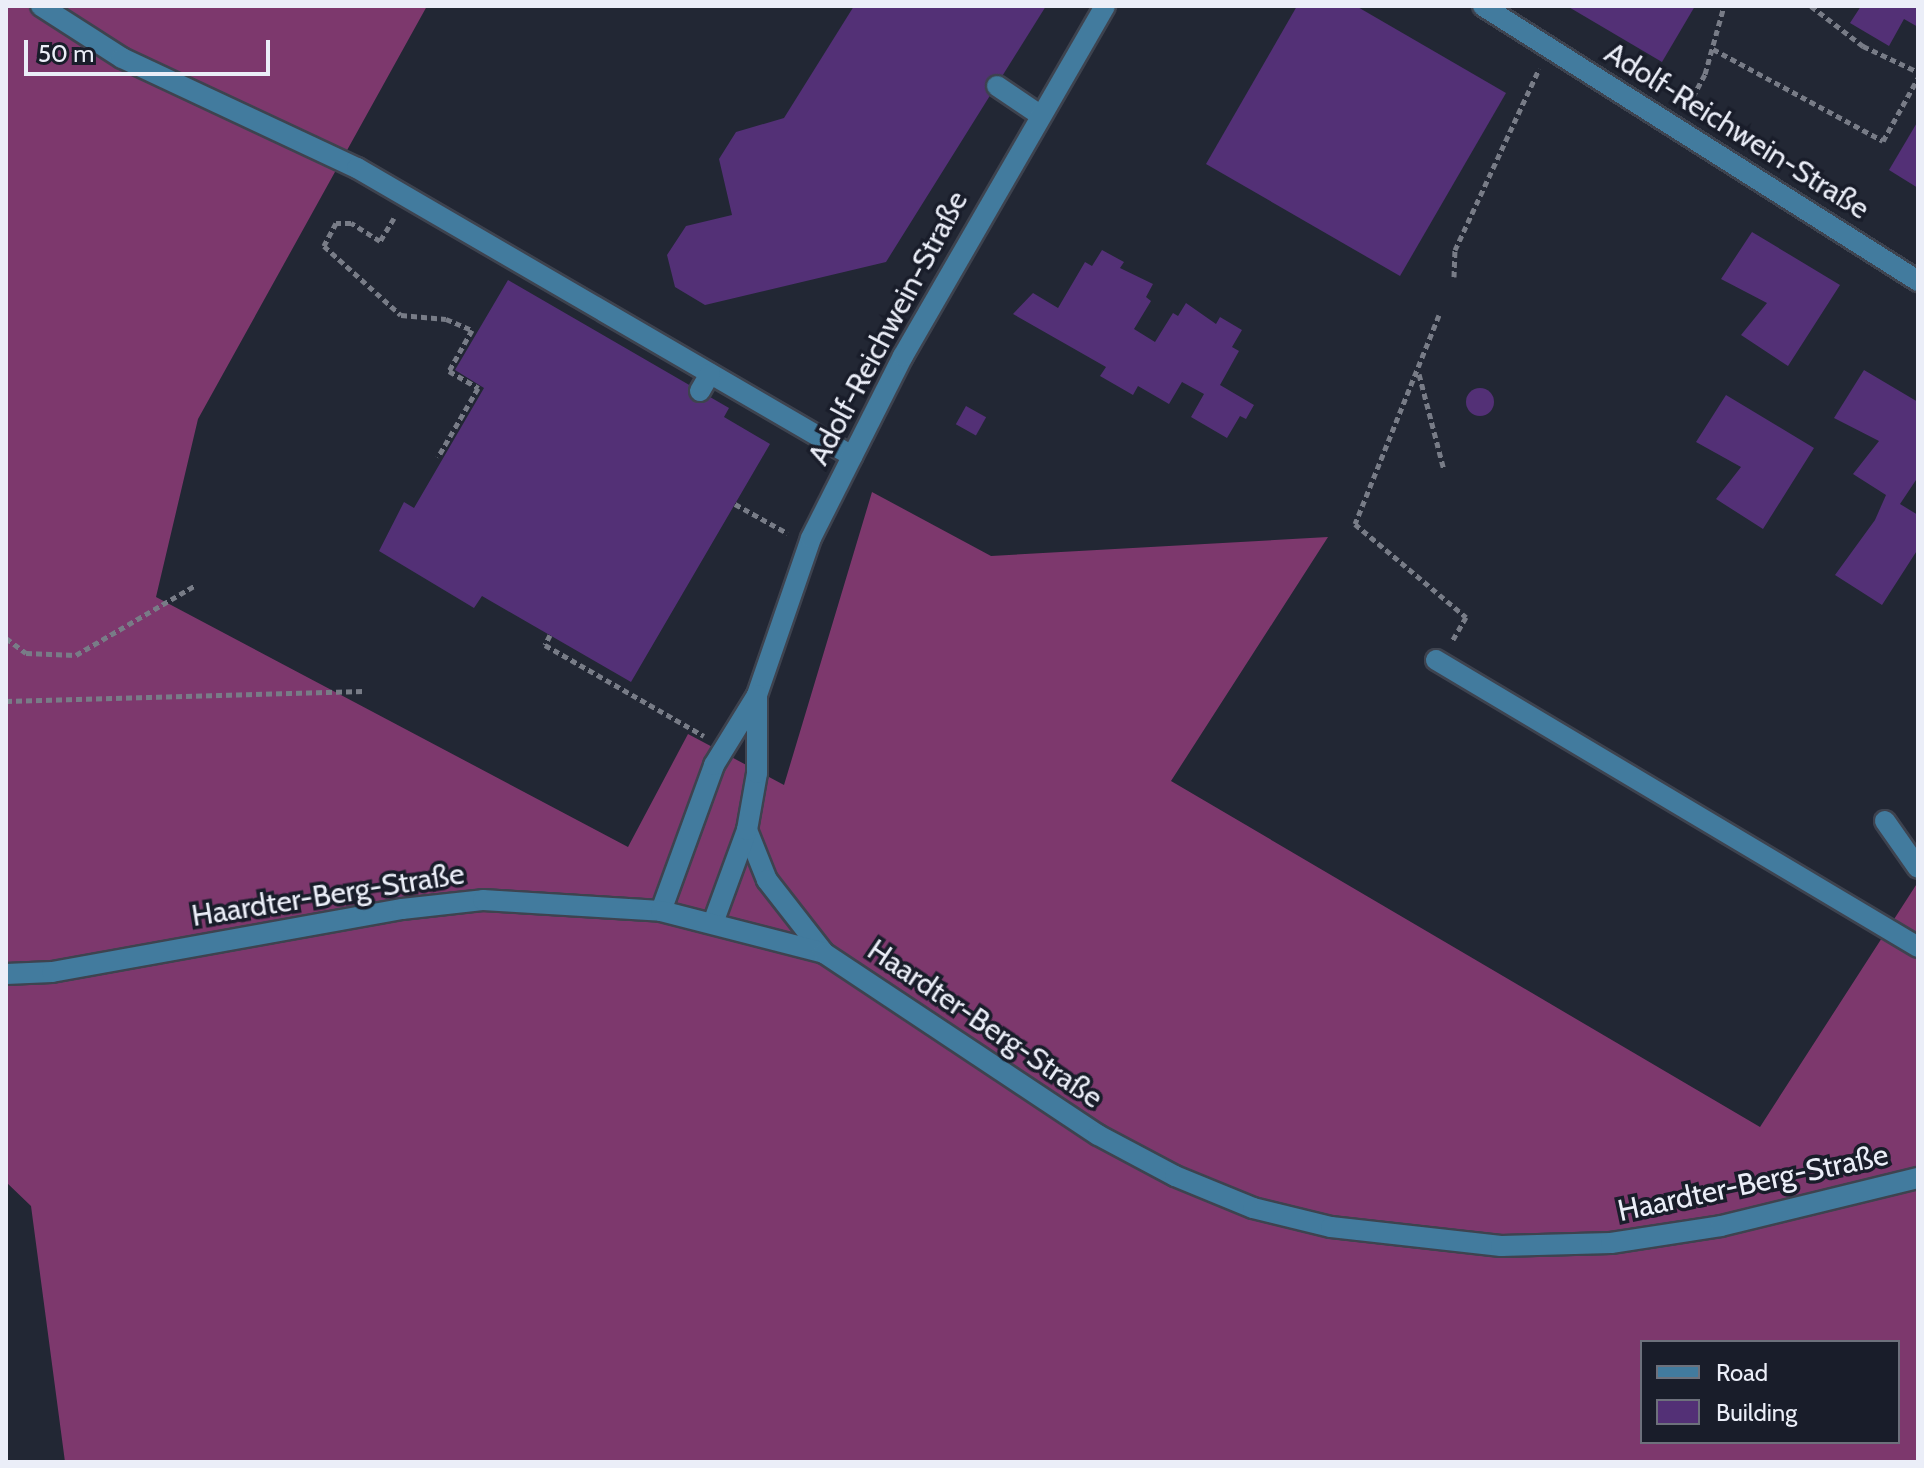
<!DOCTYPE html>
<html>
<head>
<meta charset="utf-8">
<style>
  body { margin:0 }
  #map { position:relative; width:1924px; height:1468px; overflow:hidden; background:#222734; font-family:Cabin,sans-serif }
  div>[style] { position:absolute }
  .forest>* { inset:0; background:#7d386d }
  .building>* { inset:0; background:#533076; transform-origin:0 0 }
  .round { border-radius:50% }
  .path>* { height:5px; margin-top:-2.5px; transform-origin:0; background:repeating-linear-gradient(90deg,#787c87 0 6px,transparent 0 10px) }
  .roads { filter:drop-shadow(2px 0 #3e434f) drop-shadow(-2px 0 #3e434f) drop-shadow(0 2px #3e434f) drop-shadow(0 -2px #3e434f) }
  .minor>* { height:20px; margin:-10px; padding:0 10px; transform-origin:10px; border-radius:10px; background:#427b9e }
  span { translate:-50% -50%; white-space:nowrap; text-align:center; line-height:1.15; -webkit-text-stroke:7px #191d2a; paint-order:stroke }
  .street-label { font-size:30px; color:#ebeef8 }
  .frame { position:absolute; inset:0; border:8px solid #ebeef8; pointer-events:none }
  .legend { position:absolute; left:1640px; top:1340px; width:260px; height:104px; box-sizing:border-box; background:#191d2a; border:2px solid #6d717c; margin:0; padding:10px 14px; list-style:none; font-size:24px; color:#ebeef8 }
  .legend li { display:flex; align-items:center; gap:16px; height:40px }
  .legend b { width:40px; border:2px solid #6d717c }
  .scale { position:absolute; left:24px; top:40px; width:246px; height:36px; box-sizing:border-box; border:4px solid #ebeef8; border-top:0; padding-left:10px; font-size:24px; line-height:28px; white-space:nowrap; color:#ebeef8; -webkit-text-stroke:6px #191d2a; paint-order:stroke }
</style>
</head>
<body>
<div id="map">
  <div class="forest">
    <i style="clip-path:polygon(evenodd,6px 6px,427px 6px,198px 419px,156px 597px,628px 847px,688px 734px,784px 785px,872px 492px,991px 556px,1328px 537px,1171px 781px,1760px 1127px,1918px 882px,1918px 1462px,65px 1462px,31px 1206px,6px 1182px,6px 6px,1642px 1342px,1898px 1342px,1898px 1442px,1642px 1442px,1642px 1342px)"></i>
  </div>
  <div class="building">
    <i style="clip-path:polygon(854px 6px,1046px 6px,886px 262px,705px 305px,675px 287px,667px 255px,686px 226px,732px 215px,719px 159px,736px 132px,784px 118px)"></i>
    <i style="clip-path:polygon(1297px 6px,1356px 6px,1506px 93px,1400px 276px,1206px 164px)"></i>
    <i style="clip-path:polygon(1567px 6px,1695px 6px,1662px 62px)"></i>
    <i style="clip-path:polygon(1861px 6px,1918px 6px,1918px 27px,1904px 19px,1889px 46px,1850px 23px)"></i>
    <i style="clip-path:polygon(1918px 121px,1918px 188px,1889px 170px)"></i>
    <i style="clip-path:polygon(1752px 232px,1840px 285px,1788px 366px,1741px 335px,1767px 303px,1721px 279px)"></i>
    <i style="clip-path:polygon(1102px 250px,1124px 262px,1120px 268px,1153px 284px,1146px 297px,1151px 301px,1134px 329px,1155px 342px,1173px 313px,1178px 316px,1186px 303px,1216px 324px,1220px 317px,1242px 330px,1232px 347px,1239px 351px,1220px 385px,1254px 405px,1246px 419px,1240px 416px,1227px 438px,1191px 417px,1204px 394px,1182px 382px,1169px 404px,1138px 386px,1133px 395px,1100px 376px,1106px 367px,1013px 314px,1033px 293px,1058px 308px,1085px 262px,1092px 266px)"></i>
    <i style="clip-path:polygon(508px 280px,729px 408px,724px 417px,770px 444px,631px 682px,482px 596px,474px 608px,379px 551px,404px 502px,414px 508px,484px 388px,455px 370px)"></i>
    <i style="clip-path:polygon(1864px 370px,1918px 402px,1918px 477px,1900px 504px,1918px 515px,1918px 549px,1882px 605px,1835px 575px,1875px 520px,1886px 495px,1853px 474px,1879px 441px,1834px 418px)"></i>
    <i class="round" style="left:1466px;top:388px;width:28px;height:28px"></i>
    <i style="clip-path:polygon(1726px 395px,1814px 448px,1763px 529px,1716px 499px,1741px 467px,1696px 442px)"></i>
    <i style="left:966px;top:406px;width:23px;height:21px;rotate:29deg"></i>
  </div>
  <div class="path">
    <i style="left:1811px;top:6px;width:66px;rotate:37.6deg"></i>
    <i style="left:1863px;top:46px;width:61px;rotate:25.3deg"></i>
    <i style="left:1713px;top:49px;width:193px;rotate:28.4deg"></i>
    <i style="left:1883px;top:141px;width:72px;rotate:-60.9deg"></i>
    <i style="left:1688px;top:106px;width:36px;rotate:-62deg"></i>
    <i style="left:1705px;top:74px;width:71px;rotate:-74.4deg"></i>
    <i style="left:394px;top:218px;width:27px;rotate:121deg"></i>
    <i style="left:380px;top:241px;width:34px;rotate:-148deg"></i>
    <i style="left:351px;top:223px;width:15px;rotate:180deg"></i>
    <i style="left:336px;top:223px;width:26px;rotate:118deg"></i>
    <i style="left:324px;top:246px;width:103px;rotate:41.9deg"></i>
    <i style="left:401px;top:315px;width:45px;rotate:5.1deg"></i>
    <i style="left:446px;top:319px;width:28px;rotate:23deg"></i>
    <i style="left:472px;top:330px;width:47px;rotate:119.3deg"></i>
    <i style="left:449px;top:371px;width:34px;rotate:30deg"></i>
    <i style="left:478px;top:388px;width:80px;rotate:120.1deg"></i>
    <i style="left:1454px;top:277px;width:27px;rotate:-88deg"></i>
    <i style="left:1455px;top:250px;width:200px;rotate:-65.1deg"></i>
    <i style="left:1439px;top:315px;width:225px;rotate:111.9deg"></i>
    <i style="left:1355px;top:524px;width:145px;rotate:40deg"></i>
    <i style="left:1466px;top:617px;width:28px;rotate:120deg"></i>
    <i style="left:1419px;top:374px;width:99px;rotate:75.4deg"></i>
    <i style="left:735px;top:504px;width:60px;rotate:29.1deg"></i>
    <i style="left:550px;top:635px;width:11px;rotate:117deg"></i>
    <i style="left:545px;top:645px;width:183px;rotate:29.8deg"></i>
    <i style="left:6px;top:638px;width:25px;rotate:37deg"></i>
    <i style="left:26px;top:653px;width:50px;rotate:2.3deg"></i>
    <i style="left:76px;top:655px;width:139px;rotate:-30.3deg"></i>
    <i style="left:6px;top:701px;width:358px;rotate:-1.6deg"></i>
  </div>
  <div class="roads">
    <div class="minor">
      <i style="left:41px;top:6px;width:96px;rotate:32.7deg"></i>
      <i style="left:122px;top:58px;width:259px;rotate:25.1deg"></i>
      <i style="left:357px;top:168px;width:573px;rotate:30.19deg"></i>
      <i style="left:1483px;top:6px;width:515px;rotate:32.3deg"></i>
      <i style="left:997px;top:86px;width:52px;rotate:34deg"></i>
      <i style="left:700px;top:391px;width:20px;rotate:-60deg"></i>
      <i style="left:1436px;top:660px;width:561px;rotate:30.77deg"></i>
      <i style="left:1885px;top:821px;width:57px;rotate:54.9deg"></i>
      <i style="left:747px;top:830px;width:54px;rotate:68.2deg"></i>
      <i style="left:767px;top:880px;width:93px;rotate:52deg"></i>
      <i style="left:661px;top:911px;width:155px;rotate:-70deg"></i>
      <i style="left:714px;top:765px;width:82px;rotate:-58.4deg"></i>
      <i style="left:757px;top:695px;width:166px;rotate:-71deg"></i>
      <i style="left:811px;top:538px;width:204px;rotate:-63.2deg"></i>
      <i style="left:903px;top:356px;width:404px;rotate:-60deg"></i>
      <i style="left:713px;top:923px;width:99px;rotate:-69.9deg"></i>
      <i style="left:747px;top:830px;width:58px;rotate:-80deg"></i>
      <i style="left:757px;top:773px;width:78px;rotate:-90deg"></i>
      <i style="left:6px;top:974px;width:46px;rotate:-2.5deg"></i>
      <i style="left:52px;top:972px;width:356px;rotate:-10.2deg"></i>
      <i style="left:402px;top:909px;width:81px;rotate:-6.3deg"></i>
      <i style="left:483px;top:900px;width:178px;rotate:3.5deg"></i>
      <i style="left:661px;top:911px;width:168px;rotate:14.4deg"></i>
      <i style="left:824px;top:953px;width:329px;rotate:33.6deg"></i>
      <i style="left:1098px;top:1135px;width:87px;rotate:28deg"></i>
      <i style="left:1175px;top:1176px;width:84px;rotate:22.3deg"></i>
      <i style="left:1253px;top:1208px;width:80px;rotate:13.7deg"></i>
      <i style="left:1331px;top:1227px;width:171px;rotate:6.4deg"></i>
      <i style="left:1501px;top:1246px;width:110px;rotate:-1.6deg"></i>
      <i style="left:1611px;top:1243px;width:111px;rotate:-8.8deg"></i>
      <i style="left:1721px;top:1226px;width:203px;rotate:-13.7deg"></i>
    </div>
  </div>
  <div class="street-label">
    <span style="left:1737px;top:131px;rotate:32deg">Adolf-Reichwein-Straße</span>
    <span style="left:888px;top:328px;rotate:-62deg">Adolf-Reichwein-Straße</span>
    <span style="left:328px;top:895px;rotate:-9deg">Haardter-Berg-Straße</span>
    <span style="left:985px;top:1024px;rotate:34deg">Haardter-Berg-Straße</span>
    <span style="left:1753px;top:1183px;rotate:-12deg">Haardter-Berg-Straße</span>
  </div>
  <div class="frame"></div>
  <ul class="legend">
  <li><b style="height:10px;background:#427b9e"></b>Road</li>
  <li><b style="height:22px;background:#533076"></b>Building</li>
  </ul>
  <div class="scale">50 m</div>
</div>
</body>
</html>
